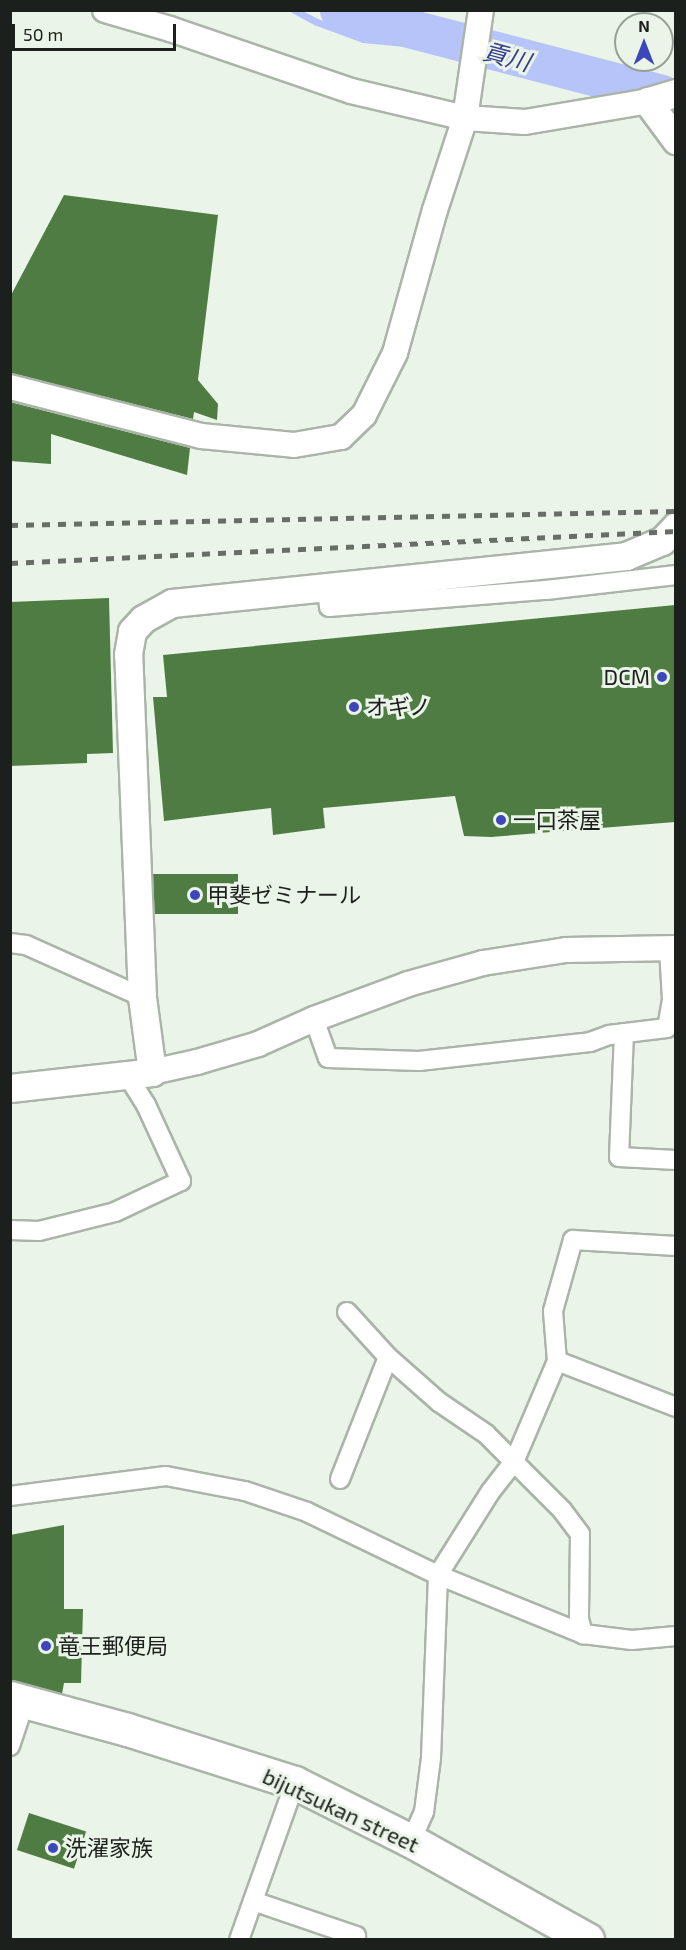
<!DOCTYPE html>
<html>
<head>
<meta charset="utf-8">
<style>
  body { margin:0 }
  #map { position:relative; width:686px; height:1950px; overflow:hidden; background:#ebf4e8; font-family:"Exo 2","Noto Sans JP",sans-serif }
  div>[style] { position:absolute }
  .stream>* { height:7px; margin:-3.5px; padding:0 3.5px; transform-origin:3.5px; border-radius:3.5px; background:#b6c4fa }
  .river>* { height:39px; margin:-19.5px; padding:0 19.5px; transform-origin:19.5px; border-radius:19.5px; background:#b6c4fa }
  .building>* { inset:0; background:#4f7c43; transform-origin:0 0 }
  .roads { filter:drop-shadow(2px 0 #abb4a9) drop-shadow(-2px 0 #abb4a9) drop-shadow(0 2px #abb4a9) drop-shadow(0 -2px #abb4a9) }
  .street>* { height:18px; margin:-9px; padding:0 9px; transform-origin:9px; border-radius:9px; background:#fff }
  .secondary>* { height:24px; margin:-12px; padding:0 12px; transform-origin:12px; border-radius:12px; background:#fff }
  .primary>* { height:27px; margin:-13.5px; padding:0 13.5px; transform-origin:13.5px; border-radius:13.5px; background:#fff }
  .highway>* { height:32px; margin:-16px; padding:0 16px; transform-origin:16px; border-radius:16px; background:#fff }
  .rail>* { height:4.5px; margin-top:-2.25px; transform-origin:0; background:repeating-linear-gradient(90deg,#686e67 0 8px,transparent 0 16px) }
  .dots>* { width:16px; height:16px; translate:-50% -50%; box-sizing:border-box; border:3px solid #ebf4e8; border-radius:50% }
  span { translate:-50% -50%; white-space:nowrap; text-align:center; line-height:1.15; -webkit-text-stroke:6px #ebf4e8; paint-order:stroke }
  .poi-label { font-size:22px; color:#1c201c }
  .right { translate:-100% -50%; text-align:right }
  .left { translate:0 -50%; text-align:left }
  .street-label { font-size:22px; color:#1c201c }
  .water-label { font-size:24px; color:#343e8c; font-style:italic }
  .frame { position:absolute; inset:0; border:12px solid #1c201c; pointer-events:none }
  .north { position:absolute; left:614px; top:12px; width:60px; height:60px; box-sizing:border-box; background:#ebf4e8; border:2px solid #989f96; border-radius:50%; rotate:0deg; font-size:16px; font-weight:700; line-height:24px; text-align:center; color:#1c201c }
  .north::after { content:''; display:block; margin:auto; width:21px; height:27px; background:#3d46ba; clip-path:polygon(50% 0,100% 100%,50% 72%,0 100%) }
  .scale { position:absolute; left:12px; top:24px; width:164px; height:27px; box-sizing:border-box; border:3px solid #1c201c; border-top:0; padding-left:8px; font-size:18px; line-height:21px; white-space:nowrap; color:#1c201c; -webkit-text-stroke:4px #ebf4e8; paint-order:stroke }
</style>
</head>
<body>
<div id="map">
  <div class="stream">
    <i style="left:294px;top:10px;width:26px;rotate:28deg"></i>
    <i style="left:317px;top:22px;width:49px;rotate:20.3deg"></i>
    <i style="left:363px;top:39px;width:126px;rotate:5.5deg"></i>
  </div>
  <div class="river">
    <i style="left:339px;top:10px;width:333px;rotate:14.6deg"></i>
    <i style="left:661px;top:94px;width:17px;rotate:25deg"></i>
  </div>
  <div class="building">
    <i style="clip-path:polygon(64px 195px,218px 215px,198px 380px,218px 404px,217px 420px,194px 412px,193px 419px,10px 373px,10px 297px)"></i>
    <i style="clip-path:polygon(10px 402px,190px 448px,187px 475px,51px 434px,51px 464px,10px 461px)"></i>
    <i style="clip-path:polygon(109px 598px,113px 753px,87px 754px,87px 763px,10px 766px,10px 602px)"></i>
    <i style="clip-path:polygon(675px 605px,675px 822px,491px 837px,464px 836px,455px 796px,323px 808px,325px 828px,273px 835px,271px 808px,164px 821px,153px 697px,167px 697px,163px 655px)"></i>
    <i style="left:238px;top:874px;width:40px;height:85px;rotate:90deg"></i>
    <i style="clip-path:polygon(64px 1525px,64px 1609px,83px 1609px,81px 1683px,64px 1683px,62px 1694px,10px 1681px,10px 1535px)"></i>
    <i style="left:29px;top:1813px;width:60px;height:39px;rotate:18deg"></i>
  </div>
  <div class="roads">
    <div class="street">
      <i style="left:326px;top:587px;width:20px;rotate:81deg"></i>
      <i style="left:329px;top:607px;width:218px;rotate:-4.5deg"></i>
      <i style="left:546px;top:590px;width:131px;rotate:-6.6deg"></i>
      <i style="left:10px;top:943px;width:16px;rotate:7deg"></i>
      <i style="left:26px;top:945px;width:127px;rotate:24.1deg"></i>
      <i style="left:314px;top:1019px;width:41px;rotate:70.3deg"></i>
      <i style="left:328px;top:1058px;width:91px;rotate:1.9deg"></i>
      <i style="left:419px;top:1061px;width:172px;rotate:-6.3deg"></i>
      <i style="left:590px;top:1042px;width:20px;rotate:-20deg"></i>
      <i style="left:609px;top:1035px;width:58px;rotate:-6.9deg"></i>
      <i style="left:667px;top:1028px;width:29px;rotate:-80deg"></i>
      <i style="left:672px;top:999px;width:51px;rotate:-93.4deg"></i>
      <i style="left:624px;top:1033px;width:124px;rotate:92.3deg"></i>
      <i style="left:619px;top:1157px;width:57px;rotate:3deg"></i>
      <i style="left:10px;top:1230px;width:29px;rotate:2deg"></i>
      <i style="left:39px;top:1231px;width:78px;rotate:-14deg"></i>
      <i style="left:115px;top:1212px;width:73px;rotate:-25.2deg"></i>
      <i style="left:181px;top:1181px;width:84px;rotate:-114.7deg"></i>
      <i style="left:146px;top:1105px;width:34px;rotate:-122deg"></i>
      <i style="left:347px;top:1312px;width:61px;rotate:47.7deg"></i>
      <i style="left:388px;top:1357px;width:68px;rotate:41.4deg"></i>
      <i style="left:439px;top:1402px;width:57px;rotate:34.2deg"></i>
      <i style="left:486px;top:1434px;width:107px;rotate:45deg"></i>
      <i style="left:562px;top:1510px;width:30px;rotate:53deg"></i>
      <i style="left:580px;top:1534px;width:85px;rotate:90.7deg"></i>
      <i style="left:579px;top:1619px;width:16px;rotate:75deg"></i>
      <i style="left:557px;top:1361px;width:128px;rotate:21.1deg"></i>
      <i style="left:340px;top:1479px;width:131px;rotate:-68.5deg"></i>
      <i style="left:10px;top:1496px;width:157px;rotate:-7.3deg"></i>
      <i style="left:166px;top:1476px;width:80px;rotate:10.8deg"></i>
      <i style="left:245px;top:1491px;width:65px;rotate:18.7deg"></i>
      <i style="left:307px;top:1512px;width:145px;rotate:25.7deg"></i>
      <i style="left:438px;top:1575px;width:157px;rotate:22.1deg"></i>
      <i style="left:583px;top:1634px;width:49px;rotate:7deg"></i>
      <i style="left:632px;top:1640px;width:44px;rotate:-5.2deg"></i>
      <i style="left:10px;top:1746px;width:47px;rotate:-71.6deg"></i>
      <i style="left:411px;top:1841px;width:32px;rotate:-66deg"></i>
      <i style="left:424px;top:1812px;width:54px;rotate:-82.6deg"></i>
      <i style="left:431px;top:1758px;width:183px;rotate:-87.8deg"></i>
      <i style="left:438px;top:1575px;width:99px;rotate:-57.8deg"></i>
      <i style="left:491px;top:1491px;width:37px;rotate:-52deg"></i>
      <i style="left:514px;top:1462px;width:110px;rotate:-66.9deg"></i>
      <i style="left:557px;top:1361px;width:50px;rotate:-94.6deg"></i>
      <i style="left:553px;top:1311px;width:74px;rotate:-74.3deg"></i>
      <i style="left:573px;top:1240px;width:103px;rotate:3.3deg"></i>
      <i style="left:253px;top:1901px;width:109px;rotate:18.8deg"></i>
      <i style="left:356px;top:1936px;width:4px;rotate:104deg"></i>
      <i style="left:239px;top:1940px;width:167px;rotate:-70.4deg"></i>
    </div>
    <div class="secondary">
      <i style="left:105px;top:10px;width:68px;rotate:16.3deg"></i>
      <i style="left:170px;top:29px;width:191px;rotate:18.9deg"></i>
      <i style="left:351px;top:91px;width:117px;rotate:13.3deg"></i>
      <i style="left:465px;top:118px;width:60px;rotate:3.8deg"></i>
      <i style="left:525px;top:122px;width:126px;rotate:-9.6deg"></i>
      <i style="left:10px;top:387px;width:197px;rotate:14.4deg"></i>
      <i style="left:201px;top:436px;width:93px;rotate:5.5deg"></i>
      <i style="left:294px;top:445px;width:48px;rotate:-9.7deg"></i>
      <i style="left:341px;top:437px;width:32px;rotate:-44deg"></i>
      <i style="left:364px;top:415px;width:69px;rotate:-63.4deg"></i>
      <i style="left:395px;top:353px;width:148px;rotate:-74.4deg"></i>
      <i style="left:435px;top:210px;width:97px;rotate:-71.9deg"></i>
      <i style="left:465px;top:118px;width:109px;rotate:-81.6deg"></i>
      <i style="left:152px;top:1072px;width:46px;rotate:-12.5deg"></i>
      <i style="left:197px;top:1062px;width:64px;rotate:-16.4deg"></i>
      <i style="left:258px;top:1044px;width:61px;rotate:-24.1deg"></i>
      <i style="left:314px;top:1019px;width:100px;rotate:-20.4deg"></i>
      <i style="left:408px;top:984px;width:78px;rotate:-15.6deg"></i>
      <i style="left:483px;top:963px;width:84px;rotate:-8.9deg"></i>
      <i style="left:566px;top:950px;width:110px;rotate:-1deg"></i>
    </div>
    <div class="primary">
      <i style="left:647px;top:101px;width:49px;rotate:53.4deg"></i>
      <i style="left:649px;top:101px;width:28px;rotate:-17deg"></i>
      <i style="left:10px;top:1088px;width:143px;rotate:-6.4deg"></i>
      <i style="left:152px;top:1072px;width:76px;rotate:-97.6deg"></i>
      <i style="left:142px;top:997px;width:343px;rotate:-92.3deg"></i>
      <i style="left:128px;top:654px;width:23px;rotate:-80deg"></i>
      <i style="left:132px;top:631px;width:16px;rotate:-47deg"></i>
      <i style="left:143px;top:619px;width:33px;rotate:-29deg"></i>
      <i style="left:172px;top:603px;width:456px;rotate:-5.9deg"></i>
      <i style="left:626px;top:556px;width:39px;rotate:-23deg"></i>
      <i style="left:662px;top:541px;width:21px;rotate:-47deg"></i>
    </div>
    <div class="highway">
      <i style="left:10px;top:1698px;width:122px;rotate:15.2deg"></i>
      <i style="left:128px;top:1730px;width:175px;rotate:17.6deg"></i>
      <i style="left:295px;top:1783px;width:130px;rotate:26.6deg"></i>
      <i style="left:411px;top:1841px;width:203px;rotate:29.2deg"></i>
    </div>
  </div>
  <div class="rail">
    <i style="left:10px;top:525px;width:666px;rotate:-1.2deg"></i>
    <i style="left:10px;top:563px;width:667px;rotate:-2.75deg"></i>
  </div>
  <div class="dots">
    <i style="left:662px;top:677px;background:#3d46ba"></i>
    <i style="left:354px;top:707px;background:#3d46ba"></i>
    <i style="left:501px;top:820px;background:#3d46ba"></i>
    <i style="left:195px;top:895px;background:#3d46ba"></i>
    <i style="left:46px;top:1646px;background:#3d46ba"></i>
    <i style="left:53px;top:1848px;background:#3d46ba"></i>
  </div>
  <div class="poi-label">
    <span class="right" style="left:650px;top:677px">DCM</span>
    <span class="left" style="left:366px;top:707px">オギノ</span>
    <span class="left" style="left:513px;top:820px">一口茶屋</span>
    <span class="left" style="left:207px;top:895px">甲斐ゼミナール</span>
    <span class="left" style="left:58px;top:1646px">竜王郵便局</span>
    <span class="left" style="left:65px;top:1848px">洗濯家族</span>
  </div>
  <div class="street-label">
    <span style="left:341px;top:1810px;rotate:25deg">bijutsukan street</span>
  </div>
  <div class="water-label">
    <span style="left:507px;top:56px;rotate:15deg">貢川</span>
  </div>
  <div class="frame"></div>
  <div class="north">N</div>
  <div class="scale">50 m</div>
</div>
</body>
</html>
